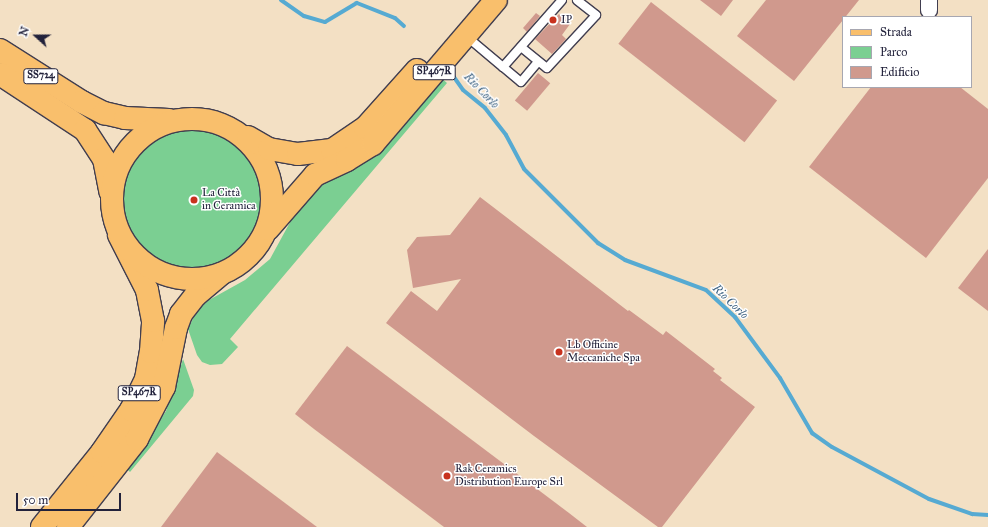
<!DOCTYPE html>
<html>
<head>
<meta charset="utf-8">
<style>
  body { margin:0 }
  #map { position:relative; width:988px; height:527px; overflow:hidden; background:#f3e0c4; font-family:"IM FELL Great Primer",serif }
  div>[style] { position:absolute }
  .green>* { inset:0; background:#7bcf92 }
  .round { border-radius:50% }
  .stream>* { height:4px; margin:-2px; padding:0 2px; transform-origin:2px; border-radius:2px; background:#56aad2 }
  .building>* { inset:0; background:#d0998d; transform-origin:0 0 }
  .roads { filter:drop-shadow(1px 0 #413e50) drop-shadow(-1px 0 #413e50) drop-shadow(0 1px #413e50) drop-shadow(0 -1px #413e50) }
  .service>* { height:8px; margin:-4px; padding:0 4px; transform-origin:4px; border-radius:4px; background:#fff }
  .minor>* { height:16px; margin:-8px; padding:0 8px; transform-origin:8px; border-radius:8px; background:#fff }
  .primary>* { height:22px; margin:-11px; padding:0 11px; transform-origin:11px; border-radius:11px; background:#f9bf6c }
  .trunk>* { height:22px; margin:-11px; padding:0 11px; transform-origin:11px; border-radius:11px; background:#f9bf6c }
  .trunk>.ring { margin:-11px; padding:0; box-sizing:content-box; background:none; border:22px solid #f9bf6c; border-radius:50% }
  .dots>* { width:11px; height:11px; translate:-50% -50%; box-sizing:border-box; border:2px solid #fff; border-radius:50% }
  span { translate:-50% -50%; white-space:nowrap; text-align:center; line-height:1.15; -webkit-text-stroke:3px #fff; paint-order:stroke }
  .shield-label span { padding:1px 3px; background:#fff; border:1px solid; border-radius:3px; -webkit-text-stroke-width:0 }
  .shield-label { font-size:10px; color:#22223b; font-weight:700 }
  .poi-label { font-size:11px; color:#22223b }
  .left { translate:0 -50%; text-align:left }
  .water-label { font-size:12px; color:#395f7f; font-style:italic }
  .legend { position:absolute; left:842px; top:16px; width:130px; height:72px; box-sizing:border-box; background:#fff; border:1px solid #a7a7b1; margin:0; padding:5px 7px; list-style:none; font-size:12px; color:#22223b }
  .legend li { display:flex; align-items:center; gap:8px; height:20px }
  .legend b { width:20px; border:1px solid #a7a7b1 }
  .north { position:absolute; left:16px; top:16px; width:40px; height:40px; -webkit-text-stroke:3px #fff; paint-order:stroke; rotate:291deg; font-size:11px; font-weight:700; line-height:16px; text-align:center; color:#22223b }
  .north::after { content:''; display:block; margin:auto; width:14px; height:18px; background:#22223b; clip-path:polygon(50% 0,100% 100%,50% 72%,0 100%) }
  .scale { position:absolute; left:16px; top:493px; width:105px; height:18px; box-sizing:border-box; border:2px solid #22223b; border-top:0; padding-left:5px; font-size:12px; line-height:14px; white-space:nowrap; color:#22223b; -webkit-text-stroke:3px #fff; paint-order:stroke }
</style>
</head>
<body>
<div id="map">
  <div class="green">
    <i style="clip-path:polygon(439px 76px,447px 83px,230px 339px,238px 347px,222px 364px,210px 365px,202px 362px,197px 355px,188px 329px,197px 310px,209px 300px,245px 280px,270px 259px,300px 204px)"></i>
    <i class="round" style="left:122px;top:128px;width:142px;height:142px"></i>
    <i style="clip-path:polygon(183px 359px,194px 390px,193px 396px,130px 472px,127px 469px,166px 411px)"></i>
  </div>
  <div class="stream">
    <i style="left:281px;top:0;width:28px;rotate:35deg"></i>
    <i style="left:304px;top:16px;width:22px;rotate:16deg"></i>
    <i style="left:325px;top:22px;width:37px;rotate:-31deg"></i>
    <i style="left:357px;top:3px;width:41px;rotate:21.5deg"></i>
    <i style="left:395px;top:18px;width:12px;rotate:42deg"></i>
    <i style="left:449px;top:70px;width:24px;rotate:55deg"></i>
    <i style="left:463px;top:90px;width:28px;rotate:39deg"></i>
    <i style="left:485px;top:108px;width:34px;rotate:52deg"></i>
    <i style="left:506px;top:135px;width:38px;rotate:62deg"></i>
    <i style="left:524px;top:169px;width:105px;rotate:45deg"></i>
    <i style="left:598px;top:243px;width:32px;rotate:32deg"></i>
    <i style="left:625px;top:260px;width:86px;rotate:20.3deg"></i>
    <i style="left:706px;top:290px;width:40px;rotate:43deg"></i>
    <i style="left:735px;top:317px;width:76px;rotate:53.6deg"></i>
    <i style="left:780px;top:378px;width:64px;rotate:59.8deg"></i>
    <i style="left:812px;top:433px;width:24px;rotate:35deg"></i>
    <i style="left:832px;top:447px;width:110px;rotate:28.2deg"></i>
    <i style="left:929px;top:499px;width:46px;rotate:19.2deg"></i>
    <i style="left:972px;top:514px;width:16px;rotate:4deg"></i>
  </div>
  <div class="building">
    <i style="clip-path:polygon(700px 0,733px 0,721px 16px)"></i>
    <i style="clip-path:polygon(766px 0,859px 0,794px 81px,737px 36px)"></i>
    <i style="left:651px;top:2px;width:160px;height:53px;rotate:38deg"></i>
    <i style="clip-path:polygon(536px 13px,540px 16px,527px 32px,523px 28px)"></i>
    <i style="clip-path:polygon(559px 14px,570px 24px,562px 35px,566px 39px,552px 54px,535px 39px)"></i>
    <i style="left:538px;top:73px;width:16px;height:36px;rotate:40deg"></i>
    <i style="clip-path:polygon(871px 87px,960px 87px,988px 109px,988px 178px,926px 258px,809px 167px)"></i>
    <i style="clip-path:polygon(480px 197px,628px 311px,629px 310px,663px 335px,666px 331px,715px 369px,713px 371px,722px 378px,720px 380px,755px 407px,662px 527px,658px 527px,534px 436px,386px 323px,411px 291px,437px 311px,461px 279px,413px 288px,407px 250px,417px 237px,450px 235px)"></i>
    <i style="clip-path:polygon(988px 249px,988px 311px,958px 288px)"></i>
    <i style="clip-path:polygon(347px 346px,569px 513px,587px 527px,444px 527px,314px 429px,295px 414px)"></i>
    <i style="clip-path:polygon(217px 452px,317px 527px,161px 527px)"></i>
  </div>
  <div class="roads">
    <div class="service">
      <i style="left:466px;top:36px;width:48px;rotate:40deg"></i>
      <i style="left:503px;top:67px;width:89px;rotate:-48.6deg"></i>
      <i style="left:521px;top:47px;width:33px;rotate:39deg"></i>
      <i style="left:547px;top:68px;width:72px;rotate:-47.2deg"></i>
      <i style="left:596px;top:15px;width:24px;rotate:-142deg"></i>
      <i style="left:503px;top:67px;width:23px;rotate:40deg"></i>
      <i style="left:521px;top:82px;width:26px;rotate:-50deg"></i>
    </div>
    <div class="minor">
      <i style="left:929px;top:10px;width:10px;rotate:-90deg"></i>
    </div>
    <div class="primary">
      <i style="left:42px;top:527px;width:96px;rotate:-51.3deg"></i>
      <i style="left:102px;top:452px;width:51px;rotate:-55.4deg"></i>
      <i style="left:131px;top:410px;width:34px;rotate:-64deg"></i>
      <i style="left:146px;top:379px;width:27px;rotate:-80deg"></i>
      <i style="left:151px;top:352px;width:31px;rotate:-86deg"></i>
      <i style="left:153px;top:321px;width:32px;rotate:-101deg"></i>
      <i style="left:147px;top:290px;width:62px;rotate:-117deg"></i>
      <i style="left:68px;top:527px;width:112px;rotate:-51.9deg"></i>
      <i style="left:137px;top:439px;width:59px;rotate:-62.6deg"></i>
      <i style="left:164px;top:387px;width:60px;rotate:-78.5deg"></i>
      <i style="left:176px;top:328px;width:15px;rotate:-70deg"></i>
      <i style="left:181px;top:314px;width:24px;rotate:-52deg"></i>
      <i style="left:196px;top:295px;width:33px;rotate:-40deg"></i>
    </div>
    <div class="trunk">
      <i style="left:0;top:50px;width:97px;rotate:32.4deg"></i>
      <i style="left:82px;top:102px;width:25px;rotate:27deg"></i>
      <i style="left:104px;top:113px;width:22px;rotate:13deg"></i>
      <i style="left:125px;top:118px;width:44px;rotate:2.6deg"></i>
      <i style="left:0;top:74px;width:102px;rotate:33.4deg"></i>
      <i style="left:85px;top:130px;width:35px;rotate:57deg"></i>
      <i style="left:104px;top:159px;width:33px;rotate:79deg"></i>
      <i class="ring" style="left:112px;top:119px;width:138px;height:138px"></i>
      <i style="left:248px;top:137px;width:24px;rotate:30deg"></i>
      <i style="left:269px;top:149px;width:29px;rotate:10deg"></i>
      <i style="left:298px;top:154px;width:34px;rotate:-7deg"></i>
      <i style="left:332px;top:150px;width:40px;rotate:-34deg"></i>
      <i style="left:365px;top:128px;width:78px;rotate:-48.1deg"></i>
      <i style="left:268px;top:229px;width:72px;rotate:-49deg"></i>
      <i style="left:315px;top:175px;width:35px;rotate:-25deg"></i>
      <i style="left:347px;top:160px;width:31px;rotate:-32deg"></i>
      <i style="left:373px;top:144px;width:189px;rotate:-49.5deg"></i>
    </div>
  </div>
  <div class="dots">
    <i style="left:553px;top:20px;background:#c8321e"></i>
    <i style="left:194px;top:200px;background:#c8321e"></i>
    <i style="left:559px;top:352px;background:#c8321e"></i>
    <i style="left:447px;top:476px;background:#c8321e"></i>
  </div>
  <div class="shield-label">
    <span style="left:434px;top:72px">SP467R</span>
    <span style="left:41px;top:76px">SS724</span>
    <span style="left:139px;top:393px">SP467R</span>
  </div>
  <div class="poi-label">
    <span class="left" style="left:561px;top:20px">IP</span>
    <span class="left" style="left:202px;top:200px">La Città<br>in Ceramica</span>
    <span class="left" style="left:567px;top:352px">Lb Officine<br>Meccaniche Spa</span>
    <span class="left" style="left:455px;top:476px">Rak Ceramics<br>Distribution Europe Srl</span>
  </div>
  <div class="water-label">
    <span style="left:481px;top:91px;rotate:46deg">Rio Corlo</span>
    <span style="left:730px;top:302px;rotate:44deg">Rio Corlo</span>
  </div>
  <ul class="legend">
  <li><b style="height:5px;background:#f9bf6c"></b>Strada</li>
  <li><b style="height:11px;background:#7bcf92"></b>Parco</li>
  <li><b style="height:11px;background:#d0998d"></b>Edificio</li>
  </ul>
  <div class="north">N</div>
  <div class="scale">50 m</div>
</div>
</body>
</html>
